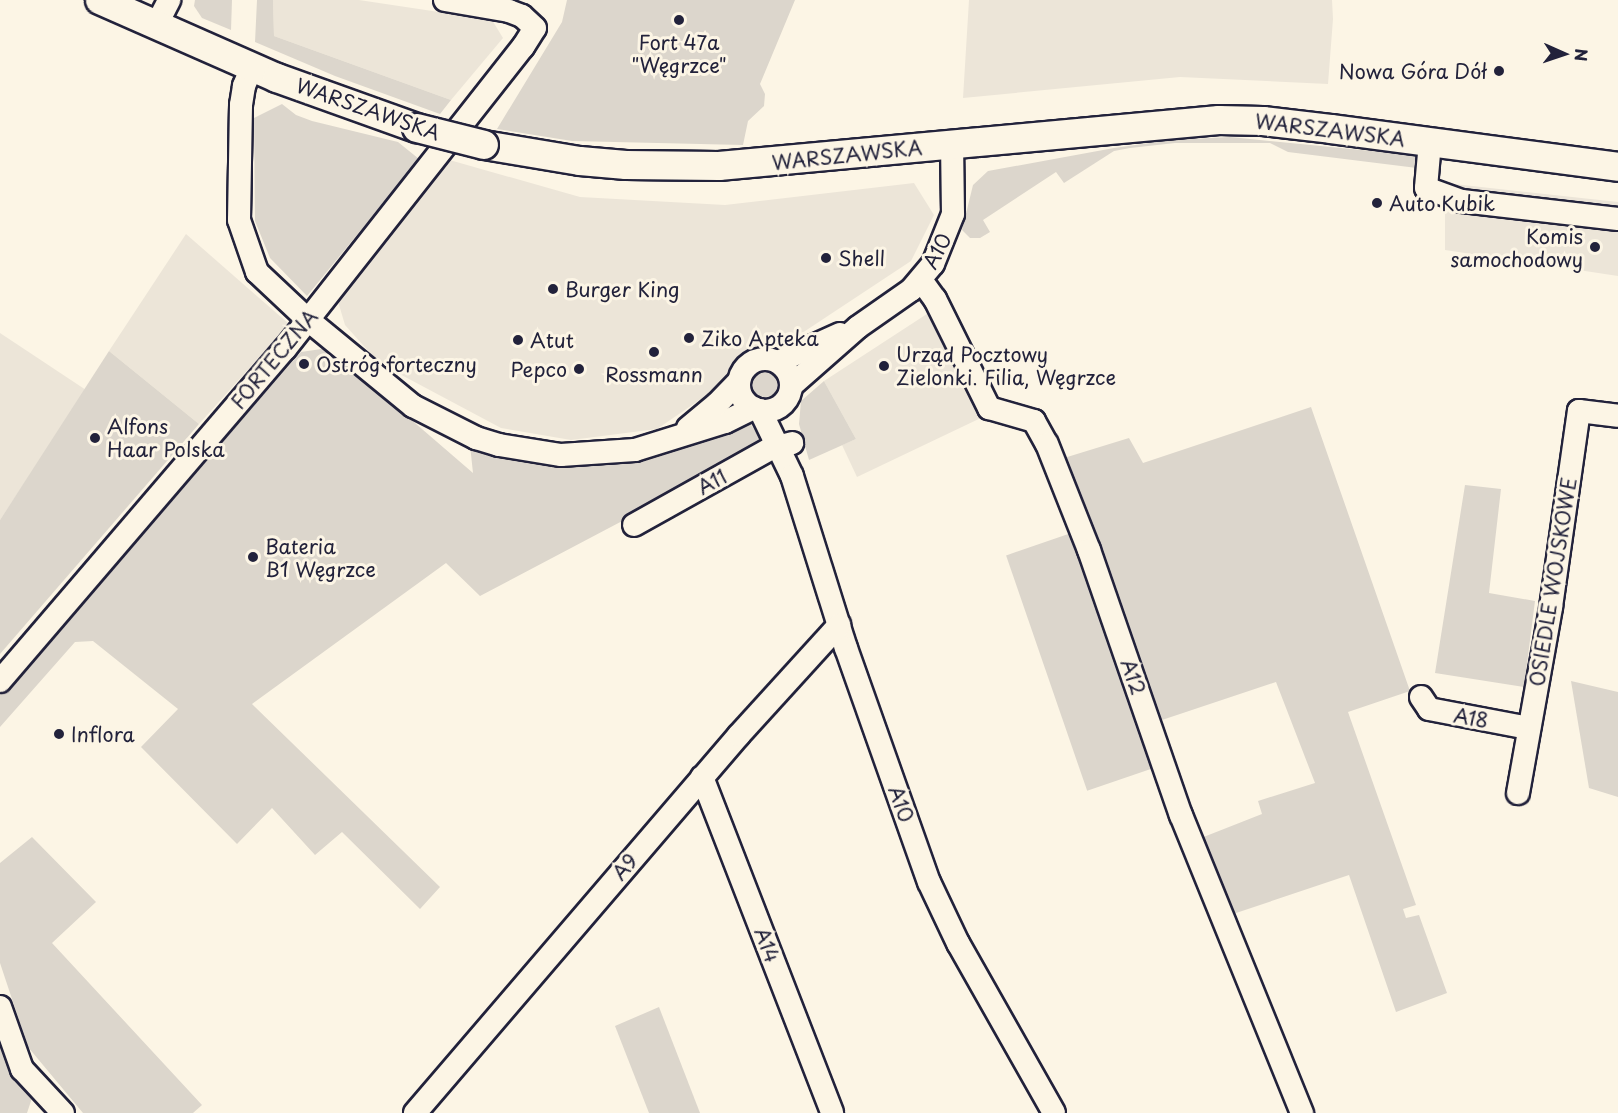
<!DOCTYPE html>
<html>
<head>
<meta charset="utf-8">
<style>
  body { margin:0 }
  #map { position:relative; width:1618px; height:1113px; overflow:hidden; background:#fcf5e5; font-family:"Playpen Sans",sans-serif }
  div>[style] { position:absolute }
  .built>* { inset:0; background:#ece5d8 }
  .green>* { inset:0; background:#dcd6cc; transform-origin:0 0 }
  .round { border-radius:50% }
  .roads { filter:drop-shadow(2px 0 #22223b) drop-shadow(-2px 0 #22223b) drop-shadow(0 2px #22223b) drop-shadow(0 -2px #22223b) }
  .minor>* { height:22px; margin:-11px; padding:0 11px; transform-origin:11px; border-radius:11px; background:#fcf5e5 }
  .minor>.ring { margin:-11px; padding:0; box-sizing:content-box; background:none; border:22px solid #fcf5e5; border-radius:50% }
  .major>* { height:28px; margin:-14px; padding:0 14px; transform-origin:14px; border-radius:14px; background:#fcf5e5 }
  .bridges { filter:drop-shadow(2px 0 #22223b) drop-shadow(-2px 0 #22223b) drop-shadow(0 2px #22223b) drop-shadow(0 -2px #22223b) }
  .major-bridge>* { height:28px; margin:-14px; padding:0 14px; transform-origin:14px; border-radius:14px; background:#fcf5e5 }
  .dots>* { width:16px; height:16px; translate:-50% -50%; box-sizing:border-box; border:3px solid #fcf5e5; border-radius:50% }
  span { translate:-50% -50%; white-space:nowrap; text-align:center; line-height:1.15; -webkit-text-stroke:6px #fcf5e5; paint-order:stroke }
  .poi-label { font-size:20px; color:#22223b }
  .right { translate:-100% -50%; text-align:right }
  .left { translate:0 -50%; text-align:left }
  .street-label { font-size:20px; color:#22223b }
  .north { position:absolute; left:1534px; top:24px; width:60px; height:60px; -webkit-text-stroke:4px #fcf5e5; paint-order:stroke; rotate:93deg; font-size:16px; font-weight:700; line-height:24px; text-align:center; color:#22223b }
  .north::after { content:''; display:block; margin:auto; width:21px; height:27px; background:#22223b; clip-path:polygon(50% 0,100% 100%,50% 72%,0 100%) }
</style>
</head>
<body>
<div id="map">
  <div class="built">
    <i style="clip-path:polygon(273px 0,359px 0,492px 20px,503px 38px,451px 100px,274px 36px)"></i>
    <i style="clip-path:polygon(969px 0,1332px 0,1333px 19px,1328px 84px,1180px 77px,963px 98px)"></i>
    <i style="clip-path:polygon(446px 159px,580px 197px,725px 205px,914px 183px,934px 215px,911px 261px,793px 339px,740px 354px,720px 386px,657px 429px,571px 440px,501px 428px,379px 363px,345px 325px,337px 298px)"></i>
    <i style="clip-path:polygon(1445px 183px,1618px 202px,1618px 276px,1445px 250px)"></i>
    <i style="clip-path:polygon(186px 234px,289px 324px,199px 424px,109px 351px)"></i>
    <i style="clip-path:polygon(933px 310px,985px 416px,857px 477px,842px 445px,856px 439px,824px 381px)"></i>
    <i style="clip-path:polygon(0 333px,86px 390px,0 520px)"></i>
  </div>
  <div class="green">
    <i style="clip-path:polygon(195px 0,232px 0,231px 30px,202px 18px,194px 6px)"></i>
    <i style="clip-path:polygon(257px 0,273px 0,274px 36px,451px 100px,440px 114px,335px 76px,255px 42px)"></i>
    <i style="clip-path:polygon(567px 0,795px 0,760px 84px,765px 94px,764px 106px,748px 121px,743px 145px,572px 141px,497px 129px,562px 22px)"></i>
    <i style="clip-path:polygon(282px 104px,296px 115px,312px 121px,398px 142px,419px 159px,307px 296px,270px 258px,255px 221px,254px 118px)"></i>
    <i style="clip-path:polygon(1230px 137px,1412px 155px,1418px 159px,1417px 168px,1288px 152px,1270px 143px,1175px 143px,1130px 148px,1114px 151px,1064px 183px,1056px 172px,983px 220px,990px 232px,980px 238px,970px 238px,962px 230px,973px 185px,988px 171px,1114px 148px,1171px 140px)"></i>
    <i style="clip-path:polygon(328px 348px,473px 473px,470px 445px,515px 457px,578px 466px,627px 460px,750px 423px,760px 439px,755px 451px,480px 596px,446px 563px,252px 704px,440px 887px,420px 909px,342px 832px,315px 855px,272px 808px,237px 844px,141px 747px,178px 709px,93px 641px,75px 642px,0 727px,0 695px,301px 352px)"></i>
    <i style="clip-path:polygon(109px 351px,199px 424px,0 654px,0 520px)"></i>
    <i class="round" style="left:752px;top:371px;width:26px;height:26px"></i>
    <i style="clip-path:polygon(824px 381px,856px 439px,809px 460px,799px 424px,801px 401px)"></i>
    <i style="clip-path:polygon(1311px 407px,1410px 691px,1348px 712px,1416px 905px,1403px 909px,1406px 918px,1419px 915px,1447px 993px,1396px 1012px,1349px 875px,1230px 915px,1201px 838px,1262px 814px,1258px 801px,1315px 783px,1276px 682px,1156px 722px,1064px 458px,1129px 438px,1143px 463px)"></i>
    <i style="clip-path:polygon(1465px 485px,1501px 489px,1489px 593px,1535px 601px,1524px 687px,1435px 673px)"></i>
    <i style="left:1077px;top:531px;width:249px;height:75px;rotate:71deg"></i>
    <i style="clip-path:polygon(1571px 681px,1618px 692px,1618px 797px,1589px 788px)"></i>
    <i style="clip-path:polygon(32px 837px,96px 902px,52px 943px,202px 1105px,193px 1113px,83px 1113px,28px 1047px,0 963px,0 863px)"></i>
    <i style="clip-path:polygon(659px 1007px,700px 1113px,649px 1113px,615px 1026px)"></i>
    <i style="clip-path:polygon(0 1020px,34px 1092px,27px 1113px,0 1113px)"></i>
  </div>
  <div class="roads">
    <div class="minor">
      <i style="left:157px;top:24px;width:27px;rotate:-63deg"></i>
      <i style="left:252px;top:67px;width:21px;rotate:113deg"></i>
      <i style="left:244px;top:86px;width:19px;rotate:99deg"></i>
      <i style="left:241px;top:105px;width:115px;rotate:91deg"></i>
      <i style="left:239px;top:220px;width:55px;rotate:70.9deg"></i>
      <i style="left:257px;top:272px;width:69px;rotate:43.2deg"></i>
      <i style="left:307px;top:319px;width:137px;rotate:39.4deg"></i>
      <i style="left:413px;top:406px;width:71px;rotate:26.9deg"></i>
      <i style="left:476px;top:438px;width:24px;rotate:17deg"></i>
      <i style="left:499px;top:445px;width:63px;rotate:9.2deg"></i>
      <i style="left:561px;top:455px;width:74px;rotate:-3.9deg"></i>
      <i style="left:635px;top:450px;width:94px;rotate:-17.3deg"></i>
      <i style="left:725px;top:422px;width:32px;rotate:-26deg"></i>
      <i style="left:1430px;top:142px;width:46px;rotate:95deg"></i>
      <i style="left:1426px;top:188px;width:38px;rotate:20deg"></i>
      <i style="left:1462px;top:201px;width:157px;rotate:6.6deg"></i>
      <i style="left:921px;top:280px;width:24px;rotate:54deg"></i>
      <i style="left:935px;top:299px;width:122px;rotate:63.6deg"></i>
      <i style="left:989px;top:408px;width:47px;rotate:16.1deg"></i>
      <i style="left:1034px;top:421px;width:26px;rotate:61deg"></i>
      <i style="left:1047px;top:444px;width:114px;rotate:68.4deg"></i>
      <i style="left:1089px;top:550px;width:281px;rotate:70.9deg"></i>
      <i style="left:1181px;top:815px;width:322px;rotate:67.9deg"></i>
      <i class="ring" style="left:739px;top:359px;width:30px;height:30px"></i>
      <i style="left:778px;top:362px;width:68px;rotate:-24.3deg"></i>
      <i style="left:791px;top:386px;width:89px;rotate:-41.4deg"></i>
      <i style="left:858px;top:327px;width:65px;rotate:-34.9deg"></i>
      <i style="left:911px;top:290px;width:34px;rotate:-50deg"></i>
      <i style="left:933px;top:264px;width:54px;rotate:-68.2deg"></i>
      <i style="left:953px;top:214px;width:71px;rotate:-90.8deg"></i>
      <i style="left:760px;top:410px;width:73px;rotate:64.1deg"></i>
      <i style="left:792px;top:476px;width:180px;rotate:72.6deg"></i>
      <i style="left:846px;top:648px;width:248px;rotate:70.5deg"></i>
      <i style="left:929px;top:882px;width:68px;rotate:64.6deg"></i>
      <i style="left:958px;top:943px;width:195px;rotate:60.5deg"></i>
      <i style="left:688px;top:428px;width:38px;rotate:-40deg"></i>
      <i style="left:717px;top:404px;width:32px;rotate:-46deg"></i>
      <i style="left:634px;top:525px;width:156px;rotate:-29.2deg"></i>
      <i style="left:770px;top:449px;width:23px;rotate:-15deg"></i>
      <i style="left:0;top:681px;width:438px;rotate:-49.4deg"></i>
      <i style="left:285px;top:349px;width:385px;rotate:-51.8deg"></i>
      <i style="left:523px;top:47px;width:22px;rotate:-58deg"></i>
      <i style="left:535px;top:28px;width:18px;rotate:-137deg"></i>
      <i style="left:522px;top:16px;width:14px;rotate:-159deg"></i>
      <i style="left:509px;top:11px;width:65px;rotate:-170.2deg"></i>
      <i style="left:1421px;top:697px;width:14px;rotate:56deg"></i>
      <i style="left:1429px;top:709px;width:102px;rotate:10.8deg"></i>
      <i style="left:702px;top:777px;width:360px;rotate:68.8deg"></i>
      <i style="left:1518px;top:793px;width:189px;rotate:-79.9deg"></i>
      <i style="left:1551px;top:607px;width:198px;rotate:-81.9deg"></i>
      <i style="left:1579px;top:411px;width:39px;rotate:7deg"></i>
      <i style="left:0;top:1007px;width:66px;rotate:70.5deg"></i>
      <i style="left:22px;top:1069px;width:60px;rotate:47deg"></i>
      <i style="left:415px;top:1113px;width:498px;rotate:-49.4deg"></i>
      <i style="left:739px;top:735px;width:149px;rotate:-47.7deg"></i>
    </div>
    <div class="major">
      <i style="left:100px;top:0;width:193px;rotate:23.8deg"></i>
      <i style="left:277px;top:78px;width:149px;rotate:19.7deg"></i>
      <i style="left:484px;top:145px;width:97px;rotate:9.5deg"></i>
      <i style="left:580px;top:161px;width:46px;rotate:5deg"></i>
      <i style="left:626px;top:165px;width:93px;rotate:0.6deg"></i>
      <i style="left:719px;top:166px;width:502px;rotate:-5.26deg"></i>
      <i style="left:1219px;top:120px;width:44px;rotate:1.3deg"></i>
      <i style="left:1263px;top:121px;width:68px;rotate:6.7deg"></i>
      <i style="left:1331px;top:129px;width:290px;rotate:7.5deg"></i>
    </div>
  </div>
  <div class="bridges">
    <div class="major-bridge">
      <i style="left:417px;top:128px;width:69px;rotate:14.2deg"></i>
    </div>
  </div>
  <div class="dots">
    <i style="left:679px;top:20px;background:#22223b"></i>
    <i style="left:1499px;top:71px;background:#22223b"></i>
    <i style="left:1377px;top:203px;background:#22223b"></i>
    <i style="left:1595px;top:247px;background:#22223b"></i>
    <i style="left:826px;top:258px;background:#22223b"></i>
    <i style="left:553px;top:289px;background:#22223b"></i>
    <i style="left:689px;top:338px;background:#22223b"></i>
    <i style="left:518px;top:340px;background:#22223b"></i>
    <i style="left:654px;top:352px;background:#22223b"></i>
    <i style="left:304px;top:364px;background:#22223b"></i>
    <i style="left:884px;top:366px;background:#22223b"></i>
    <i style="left:579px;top:369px;background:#22223b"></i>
    <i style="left:95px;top:438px;background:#22223b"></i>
    <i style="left:253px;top:557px;background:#22223b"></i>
    <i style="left:59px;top:734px;background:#22223b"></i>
  </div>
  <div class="poi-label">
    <span style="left:679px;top:54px">Fort 47a<br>"Węgrzce"</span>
    <span class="right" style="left:1487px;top:71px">Nowa Góra Dół</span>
    <span class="left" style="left:1389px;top:203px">Auto Kubik</span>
    <span class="right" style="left:1583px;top:248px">Komis<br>samochodowy</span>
    <span class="left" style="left:838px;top:258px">Shell</span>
    <span class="left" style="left:565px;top:289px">Burger King</span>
    <span class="left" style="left:701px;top:338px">Ziko Apteka</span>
    <span class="left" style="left:530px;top:340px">Atut</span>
    <span class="left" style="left:896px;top:366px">Urząd Pocztowy<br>Zielonki. Filia, Węgrzce</span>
    <span class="left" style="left:316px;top:364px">Ostróg forteczny</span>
    <span class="right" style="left:567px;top:369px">Pepco</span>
    <span style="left:654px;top:374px">Rossmann</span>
    <span class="left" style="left:107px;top:438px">Alfons<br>Haar Polska</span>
    <span class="left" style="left:265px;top:558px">Bateria<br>B1 Węgrzce</span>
    <span class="left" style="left:71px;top:734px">Inflora</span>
  </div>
  <div class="street-label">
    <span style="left:368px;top:109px;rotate:19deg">WARSZAWSKA</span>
    <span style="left:1330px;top:130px;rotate:7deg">WARSZAWSKA</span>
    <span style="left:847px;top:155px;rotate:-6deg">WARSZAWSKA</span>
    <span style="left:937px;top:251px;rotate:-63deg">A10</span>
    <span style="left:274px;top:359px;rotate:-50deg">FORTECZNA</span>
    <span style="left:712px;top:482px;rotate:-29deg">A11</span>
    <span style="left:1553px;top:582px;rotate:-81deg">OSIEDLE WOJSKOWE</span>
    <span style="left:1133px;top:677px;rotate:71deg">A12</span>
    <span style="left:1471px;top:718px;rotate:10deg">A18</span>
    <span style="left:901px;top:804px;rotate:70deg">A10</span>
    <span style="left:625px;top:867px;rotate:-49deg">A9</span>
    <span style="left:767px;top:945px;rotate:69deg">A14</span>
  </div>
  <div class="north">N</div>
</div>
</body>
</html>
